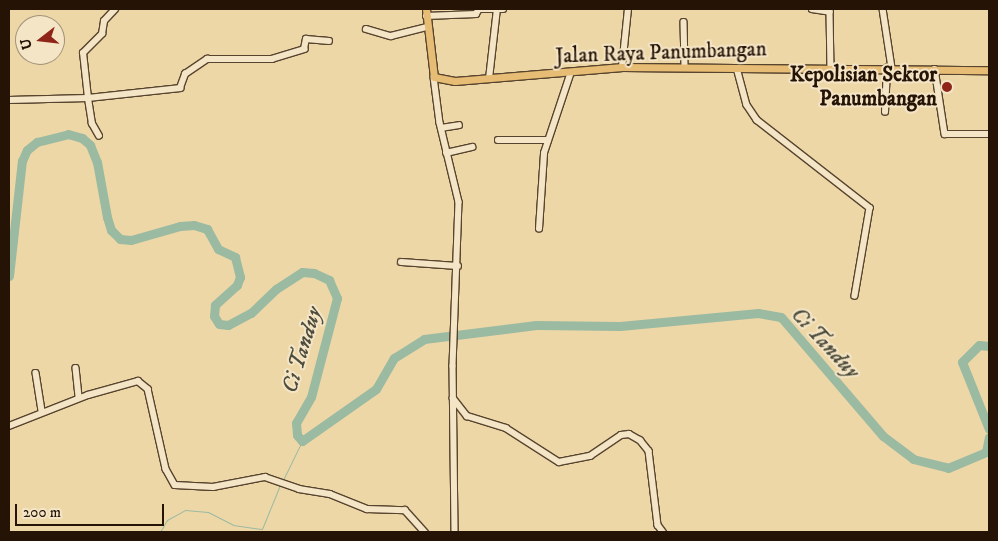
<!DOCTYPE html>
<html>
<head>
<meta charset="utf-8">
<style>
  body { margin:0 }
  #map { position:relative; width:998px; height:541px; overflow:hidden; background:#eed7a7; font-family:"IM FELL DW Pica",serif }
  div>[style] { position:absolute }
  .stream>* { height:1px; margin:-0.5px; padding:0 0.5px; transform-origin:0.5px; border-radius:0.5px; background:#9bbaa2 }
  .river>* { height:9px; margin:-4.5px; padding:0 4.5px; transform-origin:4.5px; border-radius:4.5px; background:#9bbaa2 }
  .roads { filter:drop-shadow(1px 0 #57442e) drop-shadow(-1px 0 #57442e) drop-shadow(0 1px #57442e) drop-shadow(0 -1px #57442e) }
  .minor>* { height:5.5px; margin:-2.75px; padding:0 2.75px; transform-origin:2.75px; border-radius:2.75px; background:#f4e5c6 }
  .major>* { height:7px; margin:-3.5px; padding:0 3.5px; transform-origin:3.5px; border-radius:3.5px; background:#e7bc74 }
  .dots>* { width:14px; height:14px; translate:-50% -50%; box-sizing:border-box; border:2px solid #f4e5c6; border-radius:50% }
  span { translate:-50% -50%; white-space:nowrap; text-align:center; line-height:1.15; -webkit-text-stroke:4px #f4e5c6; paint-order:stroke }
  .street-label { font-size:21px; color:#251306 }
  .poi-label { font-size:21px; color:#251306; font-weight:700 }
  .right { translate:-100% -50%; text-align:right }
  .water-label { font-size:22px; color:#4e4d3d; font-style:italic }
  .frame { position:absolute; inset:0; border:10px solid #251306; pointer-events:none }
  .north { position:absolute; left:15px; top:15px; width:50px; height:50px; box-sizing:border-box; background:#f4e5c6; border:1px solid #a19179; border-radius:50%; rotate:254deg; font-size:14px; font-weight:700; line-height:20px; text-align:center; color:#251306 }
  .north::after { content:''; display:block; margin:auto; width:18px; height:22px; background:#8f2418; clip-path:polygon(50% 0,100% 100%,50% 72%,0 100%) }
  .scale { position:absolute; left:15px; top:504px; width:149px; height:22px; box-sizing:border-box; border:2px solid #251306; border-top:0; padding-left:6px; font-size:15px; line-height:18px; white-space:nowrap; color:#251306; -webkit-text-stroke:4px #f4e5c6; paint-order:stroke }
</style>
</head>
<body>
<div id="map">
  <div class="stream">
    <i style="left:283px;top:480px;width:43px;rotate:-64deg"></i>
    <i style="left:160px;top:532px;width:14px;rotate:-60deg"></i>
    <i style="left:167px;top:520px;width:21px;rotate:-29deg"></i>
    <i style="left:185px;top:510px;width:23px;rotate:5deg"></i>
    <i style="left:208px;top:512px;width:28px;rotate:27deg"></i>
    <i style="left:233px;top:525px;width:29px;rotate:8deg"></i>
    <i style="left:262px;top:529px;width:48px;rotate:-67.8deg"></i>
  </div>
  <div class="river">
    <i style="left:9px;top:276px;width:116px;rotate:-83.6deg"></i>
    <i style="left:22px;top:161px;width:12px;rotate:-66deg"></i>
    <i style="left:27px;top:150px;width:13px;rotate:-39deg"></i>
    <i style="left:37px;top:142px;width:32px;rotate:-14deg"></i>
    <i style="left:68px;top:134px;width:15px;rotate:16deg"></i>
    <i style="left:82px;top:138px;width:11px;rotate:41deg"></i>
    <i style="left:90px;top:145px;width:18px;rotate:68deg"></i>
    <i style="left:97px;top:162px;width:56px;rotate:79.7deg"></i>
    <i style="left:107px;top:217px;width:14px;rotate:73deg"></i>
    <i style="left:111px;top:230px;width:13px;rotate:45deg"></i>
    <i style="left:120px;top:239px;width:11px;rotate:5deg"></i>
    <i style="left:131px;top:240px;width:51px;rotate:-15.9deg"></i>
    <i style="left:180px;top:226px;width:14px;rotate:-4deg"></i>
    <i style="left:194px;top:225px;width:14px;rotate:17deg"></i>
    <i style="left:207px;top:229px;width:23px;rotate:61deg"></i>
    <i style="left:218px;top:249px;width:19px;rotate:25deg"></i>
    <i style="left:235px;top:257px;width:21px;rotate:76deg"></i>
    <i style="left:240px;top:277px;width:9px;rotate:111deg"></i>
    <i style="left:237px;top:285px;width:30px;rotate:138deg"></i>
    <i style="left:215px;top:305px;width:11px;rotate:95deg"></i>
    <i style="left:214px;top:316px;width:9px;rotate:58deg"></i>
    <i style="left:219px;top:324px;width:9px;rotate:6deg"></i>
    <i style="left:228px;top:325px;width:26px;rotate:-28deg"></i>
    <i style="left:251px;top:313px;width:35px;rotate:-44deg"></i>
    <i style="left:276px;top:289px;width:31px;rotate:-33deg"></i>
    <i style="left:302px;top:272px;width:12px;rotate:5deg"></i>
    <i style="left:314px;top:273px;width:17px;rotate:25deg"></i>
    <i style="left:329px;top:280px;width:20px;rotate:66deg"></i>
    <i style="left:337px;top:298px;width:102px;rotate:104.7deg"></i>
    <i style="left:311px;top:397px;width:30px;rotate:120deg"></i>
    <i style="left:296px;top:423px;width:12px;rotate:85deg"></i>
    <i style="left:297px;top:435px;width:8px;rotate:50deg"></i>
    <i style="left:302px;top:441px;width:90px;rotate:-35.1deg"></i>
    <i style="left:376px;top:389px;width:36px;rotate:-60deg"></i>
    <i style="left:394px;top:358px;width:36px;rotate:-32deg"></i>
    <i style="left:424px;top:339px;width:113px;rotate:-7.1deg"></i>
    <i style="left:536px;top:325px;width:84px;rotate:0.7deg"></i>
    <i style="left:620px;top:326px;width:139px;rotate:-5.4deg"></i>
    <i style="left:758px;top:313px;width:23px;rotate:10deg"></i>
    <i style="left:781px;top:317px;width:157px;rotate:49.4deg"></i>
    <i style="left:883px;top:436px;width:38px;rotate:37deg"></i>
    <i style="left:913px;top:459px;width:36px;rotate:14deg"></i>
    <i style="left:948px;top:468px;width:41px;rotate:-22.8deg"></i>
    <i style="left:986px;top:452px;width:15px;rotate:-79deg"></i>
    <i style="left:989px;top:346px;width:10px;rotate:-174deg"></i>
    <i style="left:979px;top:345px;width:24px;rotate:135deg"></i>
    <i style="left:962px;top:362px;width:72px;rotate:68.1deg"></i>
  </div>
  <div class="roads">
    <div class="minor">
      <i style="left:479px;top:9px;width:24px"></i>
      <i style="left:812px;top:9px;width:18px;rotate:9deg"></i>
      <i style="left:830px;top:12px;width:55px;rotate:89deg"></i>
      <i style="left:883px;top:9px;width:60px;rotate:81.3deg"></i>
      <i style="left:426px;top:16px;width:50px;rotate:-2.3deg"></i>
      <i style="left:476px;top:14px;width:6px;rotate:-59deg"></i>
      <i style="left:684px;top:22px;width:45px;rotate:88.7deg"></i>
      <i style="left:366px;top:29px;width:26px;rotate:16deg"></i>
      <i style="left:391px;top:36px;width:37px;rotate:-14deg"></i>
      <i style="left:622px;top:67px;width:58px;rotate:-84.1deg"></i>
      <i style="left:737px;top:68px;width:38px;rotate:75deg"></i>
      <i style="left:747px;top:105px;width:18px;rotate:56deg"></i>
      <i style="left:757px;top:120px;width:143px;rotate:37.9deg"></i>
      <i style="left:870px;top:208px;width:89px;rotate:99.7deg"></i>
      <i style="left:935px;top:69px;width:66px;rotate:81.3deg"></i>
      <i style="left:945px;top:134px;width:44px"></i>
      <i style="left:434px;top:77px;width:46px;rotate:82.6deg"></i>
      <i style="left:440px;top:123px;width:81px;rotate:76.5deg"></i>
      <i style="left:459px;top:202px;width:164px;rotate:92.1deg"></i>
      <i style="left:453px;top:366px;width:166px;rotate:89.3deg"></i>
      <i style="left:489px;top:79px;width:70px;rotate:-83.5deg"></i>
      <i style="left:9px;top:100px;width:79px;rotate:-1.5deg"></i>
      <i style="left:88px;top:98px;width:45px;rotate:-96.3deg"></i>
      <i style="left:83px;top:53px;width:27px;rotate:-45deg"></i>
      <i style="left:102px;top:34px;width:13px;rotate:-81deg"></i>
      <i style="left:104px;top:21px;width:16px;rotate:-47deg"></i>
      <i style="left:885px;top:112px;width:44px;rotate:-87.4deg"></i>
      <i style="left:441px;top:128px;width:18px;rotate:-9deg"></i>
      <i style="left:99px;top:136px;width:14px;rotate:-120deg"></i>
      <i style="left:92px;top:124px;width:26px;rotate:-99deg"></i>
      <i style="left:88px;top:98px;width:93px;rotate:-6.2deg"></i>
      <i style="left:180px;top:88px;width:15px;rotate:-70deg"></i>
      <i style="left:185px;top:74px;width:27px;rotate:-34deg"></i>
      <i style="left:207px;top:59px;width:65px"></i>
      <i style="left:272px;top:59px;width:34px;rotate:-17deg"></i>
      <i style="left:304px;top:49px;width:10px;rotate:-79deg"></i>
      <i style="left:306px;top:39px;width:23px;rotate:5deg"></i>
      <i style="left:498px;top:140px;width:50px"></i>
      <i style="left:446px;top:153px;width:27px;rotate:-13deg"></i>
      <i style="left:539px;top:229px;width:76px;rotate:-86.2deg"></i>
      <i style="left:544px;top:153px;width:85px;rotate:-71.6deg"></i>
      <i style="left:401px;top:262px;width:57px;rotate:4deg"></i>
      <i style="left:76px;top:368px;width:30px;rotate:84deg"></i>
      <i style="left:36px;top:373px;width:39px;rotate:81deg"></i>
      <i style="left:453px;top:398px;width:23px;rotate:52deg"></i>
      <i style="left:467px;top:416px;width:41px;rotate:17.1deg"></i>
      <i style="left:506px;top:428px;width:63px;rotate:32.7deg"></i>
      <i style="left:559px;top:462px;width:32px;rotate:-11deg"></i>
      <i style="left:590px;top:456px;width:37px;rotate:-34deg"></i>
      <i style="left:621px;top:435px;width:8px;rotate:-7deg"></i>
      <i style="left:629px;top:434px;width:13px;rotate:29deg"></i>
      <i style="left:640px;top:440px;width:14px;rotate:51deg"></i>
      <i style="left:649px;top:451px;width:75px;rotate:83.1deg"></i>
      <i style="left:658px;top:525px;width:9px;rotate:54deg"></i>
      <i style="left:9px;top:426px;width:85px;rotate:-21.4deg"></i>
      <i style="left:88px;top:395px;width:52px;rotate:-15.6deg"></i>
      <i style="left:138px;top:381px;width:13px;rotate:39deg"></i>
      <i style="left:148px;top:389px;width:82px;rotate:77.3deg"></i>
      <i style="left:166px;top:469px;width:18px;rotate:61deg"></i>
      <i style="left:175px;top:485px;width:38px;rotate:3deg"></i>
      <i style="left:213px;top:487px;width:53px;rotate:-10.9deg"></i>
      <i style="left:265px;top:477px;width:36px;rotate:19deg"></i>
      <i style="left:299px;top:489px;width:31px;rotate:9deg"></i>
      <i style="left:330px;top:494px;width:40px;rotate:22deg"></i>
      <i style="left:367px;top:509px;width:38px;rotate:2deg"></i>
      <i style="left:405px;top:510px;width:30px;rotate:48deg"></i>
    </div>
    <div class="major">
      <i style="left:426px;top:9px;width:68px;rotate:83.3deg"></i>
      <i style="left:434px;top:77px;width:21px;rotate:11deg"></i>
      <i style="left:455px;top:81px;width:168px;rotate:-4.8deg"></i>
      <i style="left:622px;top:67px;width:367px;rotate:0.5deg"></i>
    </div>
  </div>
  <div class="dots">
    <i style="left:947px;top:87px;background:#8f2418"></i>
  </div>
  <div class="street-label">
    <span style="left:661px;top:53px;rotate:-2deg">Jalan Raya Panumbangan</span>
  </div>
  <div class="poi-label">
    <span class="right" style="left:937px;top:87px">Kepolisian Sektor<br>Panumbangan</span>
  </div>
  <div class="water-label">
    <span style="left:825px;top:343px;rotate:47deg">Ci Tanduy</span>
    <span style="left:302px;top:350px;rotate:-73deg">Ci Tanduy</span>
  </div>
  <div class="frame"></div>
  <div class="north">U</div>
  <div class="scale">200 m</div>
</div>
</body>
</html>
